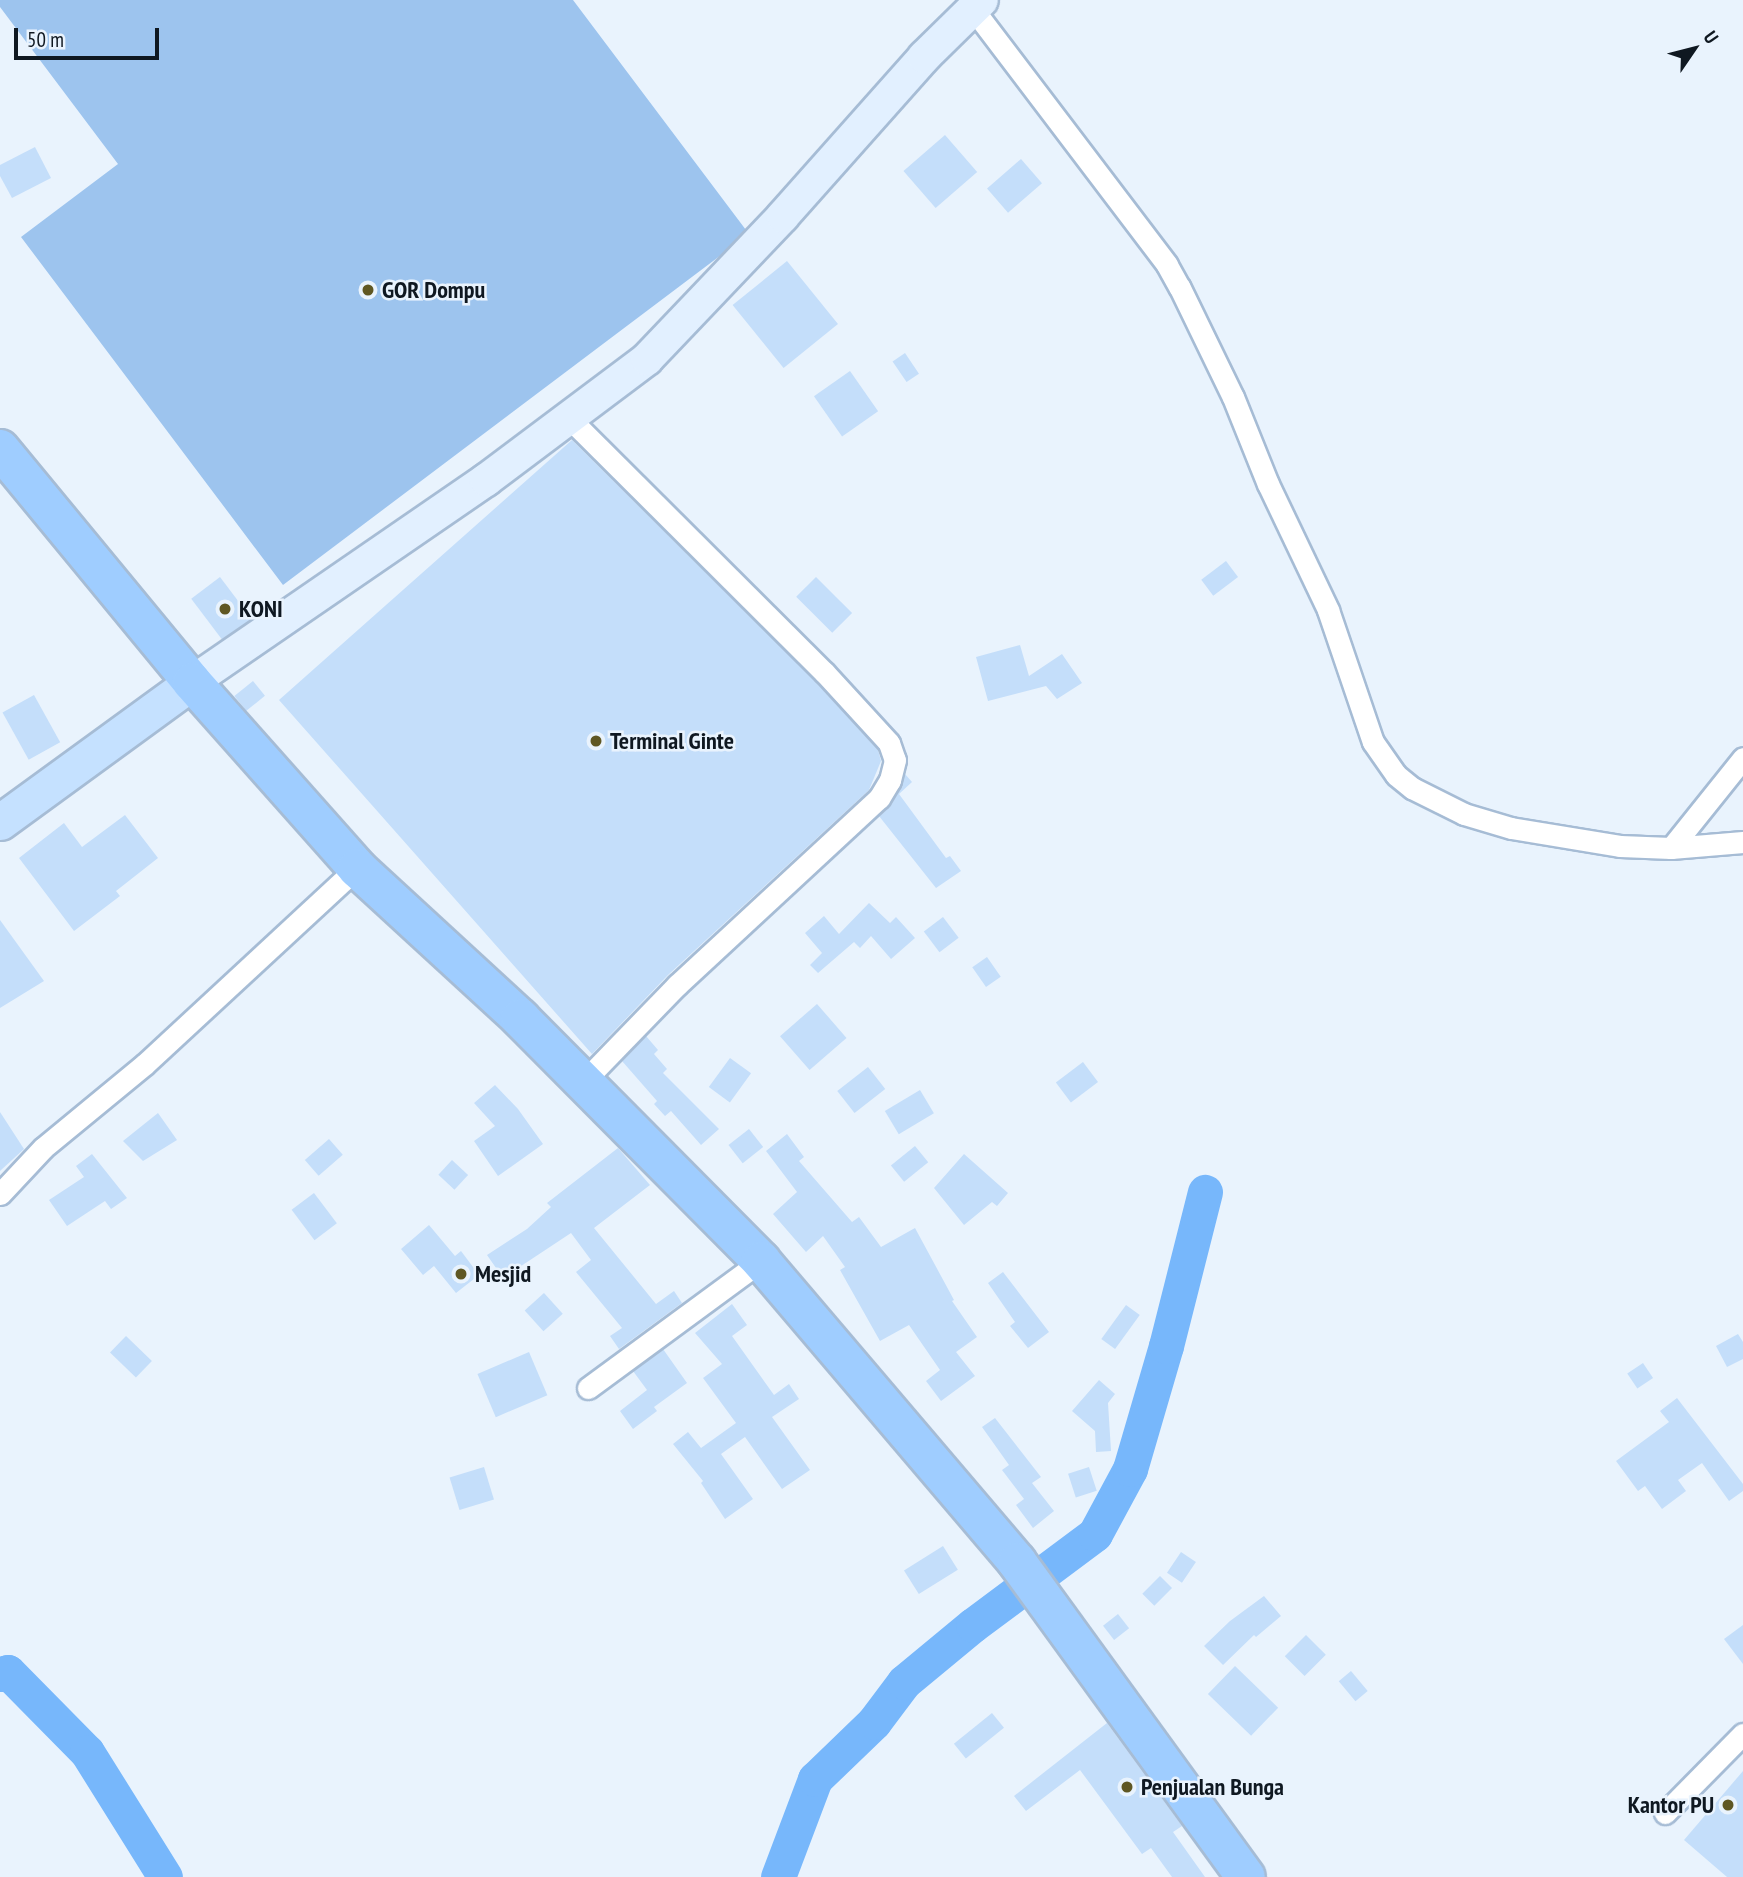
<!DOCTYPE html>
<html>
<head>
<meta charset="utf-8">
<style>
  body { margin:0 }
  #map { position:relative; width:1743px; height:1877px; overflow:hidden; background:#e9f3fd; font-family:"PT Sans Narrow",sans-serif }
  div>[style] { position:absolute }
  .green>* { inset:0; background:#9dc4ee }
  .river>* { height:35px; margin:-17.5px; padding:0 17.5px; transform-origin:17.5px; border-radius:17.5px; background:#77b7fb }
  .building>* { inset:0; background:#c4defa; transform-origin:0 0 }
  .roads { filter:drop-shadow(2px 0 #a6bcd5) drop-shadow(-2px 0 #a6bcd5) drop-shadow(0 2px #a6bcd5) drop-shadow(0 -2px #a6bcd5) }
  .street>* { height:21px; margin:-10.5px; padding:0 10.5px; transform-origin:10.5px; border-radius:10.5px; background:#fff }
  .secondary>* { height:32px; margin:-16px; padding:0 16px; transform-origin:16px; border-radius:16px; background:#e2f0ff }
  .primary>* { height:35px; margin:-17.5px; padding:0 17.5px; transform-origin:17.5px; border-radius:17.5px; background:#c5e1ff }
  .highway>* { height:38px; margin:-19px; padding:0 19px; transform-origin:19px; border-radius:19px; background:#9fcdff }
  .dots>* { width:19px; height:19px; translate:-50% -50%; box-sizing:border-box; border:4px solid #e9f3fd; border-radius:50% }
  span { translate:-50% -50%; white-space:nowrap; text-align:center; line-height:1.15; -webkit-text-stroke:5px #e9f3fd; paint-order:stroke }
  .poi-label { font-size:24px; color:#0f1821; font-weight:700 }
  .left { translate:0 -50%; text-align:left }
  .right { translate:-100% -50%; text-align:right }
  .north { position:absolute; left:1659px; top:14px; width:70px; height:70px; -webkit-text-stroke:5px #e9f3fd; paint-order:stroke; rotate:55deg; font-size:19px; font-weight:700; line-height:28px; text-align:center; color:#0f1821 }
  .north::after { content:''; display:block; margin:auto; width:24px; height:32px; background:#0f1821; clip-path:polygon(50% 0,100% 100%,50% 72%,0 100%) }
  .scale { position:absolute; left:14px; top:28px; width:145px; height:32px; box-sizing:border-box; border:4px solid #0f1821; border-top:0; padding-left:9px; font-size:21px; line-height:24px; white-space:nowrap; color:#0f1821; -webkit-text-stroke:5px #e9f3fd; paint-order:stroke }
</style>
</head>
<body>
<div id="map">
  <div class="green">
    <i style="clip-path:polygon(0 0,573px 0,749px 234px,283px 585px,21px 237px,118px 164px,0 7px)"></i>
  </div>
  <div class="river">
    <i style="left:0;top:1674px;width:8px;rotate:-14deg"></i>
    <i style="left:8px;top:1672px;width:112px;rotate:45.4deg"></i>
    <i style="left:87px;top:1752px;width:147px;rotate:58deg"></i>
    <i style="left:778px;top:1877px;width:105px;rotate:-69.3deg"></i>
    <i style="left:815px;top:1779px;width:82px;rotate:-44deg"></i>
    <i style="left:874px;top:1722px;width:50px;rotate:-53.1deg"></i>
    <i style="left:904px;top:1682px;width:89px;rotate:-39.6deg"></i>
    <i style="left:973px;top:1625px;width:152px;rotate:-36.7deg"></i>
    <i style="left:1095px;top:1534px;width:74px;rotate:-61.7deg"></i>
    <i style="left:1130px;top:1469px;width:128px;rotate:-73.7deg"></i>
    <i style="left:1166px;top:1346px;width:159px;rotate:-75.8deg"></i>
  </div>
  <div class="building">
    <i style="left:945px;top:135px;width:49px;height:55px;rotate:49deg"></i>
    <i style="clip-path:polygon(35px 147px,51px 178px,12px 198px,0 176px,0 165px)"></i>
    <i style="left:1021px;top:159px;width:32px;height:45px;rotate:49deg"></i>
    <i style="left:787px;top:261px;width:81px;height:70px;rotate:51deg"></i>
    <i style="left:905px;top:353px;width:25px;height:15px;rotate:56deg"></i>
    <i style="left:850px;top:371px;width:49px;height:44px;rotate:55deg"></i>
    <i style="clip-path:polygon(572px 440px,815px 681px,878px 750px,881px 761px,869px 790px,668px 975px,592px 1054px,279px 700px)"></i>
    <i style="left:1226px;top:561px;width:20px;height:31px;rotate:53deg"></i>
    <i style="left:220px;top:577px;width:53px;height:36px;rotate:53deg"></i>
    <i style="left:816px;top:577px;width:51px;height:28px;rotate:45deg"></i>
    <i style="clip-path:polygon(1020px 645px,1029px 676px,1062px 654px,1082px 683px,1057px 699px,1046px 686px,988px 701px,976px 657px)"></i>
    <i style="left:253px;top:681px;width:19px;height:24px;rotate:51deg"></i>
    <i style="left:34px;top:695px;width:54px;height:36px;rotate:61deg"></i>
    <i style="clip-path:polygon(905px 774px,912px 782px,899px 794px,946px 858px,950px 856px,961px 871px,936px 888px,879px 816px,890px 805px)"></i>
    <i style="clip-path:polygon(125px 815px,158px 858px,116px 891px,120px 896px,74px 931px,19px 858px,64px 823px,82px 847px)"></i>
    <i style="clip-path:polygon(869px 903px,890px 923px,896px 917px,915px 938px,891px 959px,871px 936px,860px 948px,854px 942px,818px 973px,810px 965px,822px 953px,805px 933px,824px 916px,839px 934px)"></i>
    <i style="left:943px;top:917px;width:26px;height:24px;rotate:53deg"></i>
    <i style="clip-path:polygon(0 920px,44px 981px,0 1008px)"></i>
    <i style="left:987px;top:957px;width:24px;height:18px;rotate:55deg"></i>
    <i style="left:817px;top:1004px;width:45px;height:49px;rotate:49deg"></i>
    <i style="clip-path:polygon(646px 1036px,658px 1050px,654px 1054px,667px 1069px,663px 1073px,719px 1129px,701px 1145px,671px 1111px,665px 1116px,654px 1104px,657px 1101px,622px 1061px)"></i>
    <i style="left:730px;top:1058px;width:26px;height:36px;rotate:36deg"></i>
    <i style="left:1083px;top:1062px;width:25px;height:34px;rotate:53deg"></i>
    <i style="left:868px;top:1067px;width:28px;height:39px;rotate:52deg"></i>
    <i style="clip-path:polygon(495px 1085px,518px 1109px,543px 1144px,498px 1176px,474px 1141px,495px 1126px,474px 1103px)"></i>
    <i style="left:920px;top:1090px;width:27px;height:41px;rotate:59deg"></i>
    <i style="clip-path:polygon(0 1112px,24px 1149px,0 1171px)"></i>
    <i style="clip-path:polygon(158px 1113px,177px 1140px,143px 1161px,123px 1141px)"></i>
    <i style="left:749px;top:1129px;width:23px;height:26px;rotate:52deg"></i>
    <i style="clip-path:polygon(787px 1134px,804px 1157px,799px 1161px,852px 1222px,859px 1217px,881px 1247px,915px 1228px,954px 1300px,952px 1301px,977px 1337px,956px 1352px,975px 1376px,941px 1401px,926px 1381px,940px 1370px,909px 1325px,880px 1341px,840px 1270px,845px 1267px,823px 1236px,806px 1252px,773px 1214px,797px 1192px,766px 1151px)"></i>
    <i style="left:329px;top:1139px;width:21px;height:32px;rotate:49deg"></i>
    <i style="left:915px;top:1146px;width:21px;height:31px;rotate:51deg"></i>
    <i style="clip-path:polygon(618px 1148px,650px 1185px,594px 1228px,656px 1304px,674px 1291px,682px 1303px,619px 1349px,610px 1336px,622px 1328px,576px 1272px,591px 1260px,571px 1233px,503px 1278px,487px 1255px,527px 1229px,551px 1207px,547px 1203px)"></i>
    <i style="clip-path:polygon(92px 1154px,127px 1198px,111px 1209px,105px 1201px,67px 1226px,49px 1200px,84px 1177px,76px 1166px)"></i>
    <i style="clip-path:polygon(964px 1154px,1008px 1193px,997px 1206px,992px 1202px,964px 1225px,934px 1188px)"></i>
    <i style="left:452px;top:1160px;width:22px;height:20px;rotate:43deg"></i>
    <i style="left:314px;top:1193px;width:38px;height:28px;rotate:53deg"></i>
    <i style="clip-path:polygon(429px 1225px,455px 1256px,461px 1251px,479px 1275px,456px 1293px,434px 1266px,423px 1275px,401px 1249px)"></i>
    <i style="clip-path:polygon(1003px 1272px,1049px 1332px,1028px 1348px,1010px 1326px,1015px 1322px,988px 1283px)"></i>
    <i style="left:544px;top:1293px;width:28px;height:26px;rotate:48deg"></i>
    <i style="clip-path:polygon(732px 1304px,747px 1325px,732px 1336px,774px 1395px,789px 1384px,799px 1399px,772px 1417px,810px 1470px,782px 1489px,745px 1437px,721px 1454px,753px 1499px,725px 1519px,701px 1483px,703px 1481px,673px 1444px,688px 1432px,701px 1448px,736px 1423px,703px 1378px,722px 1364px,695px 1333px)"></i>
    <i style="left:1126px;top:1305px;width:17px;height:42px;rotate:36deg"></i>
    <i style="clip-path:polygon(1738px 1334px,1743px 1342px,1743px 1359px,1727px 1367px,1716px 1346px)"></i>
    <i style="left:126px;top:1336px;width:36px;height:23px;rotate:44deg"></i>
    <i style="clip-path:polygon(663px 1349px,687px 1383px,654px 1407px,657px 1411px,633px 1429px,620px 1411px,647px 1390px,633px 1371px)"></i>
    <i style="left:529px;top:1352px;width:47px;height:56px;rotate:67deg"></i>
    <i style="left:1643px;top:1363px;width:18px;height:19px;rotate:56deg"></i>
    <i style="clip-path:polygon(1099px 1380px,1115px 1394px,1108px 1403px,1111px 1451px,1096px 1452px,1095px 1431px,1072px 1411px)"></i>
    <i style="clip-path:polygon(1677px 1398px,1743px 1484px,1743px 1491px,1729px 1501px,1702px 1463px,1678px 1480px,1686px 1491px,1662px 1509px,1645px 1486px,1638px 1491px,1616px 1461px,1669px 1422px,1660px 1411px)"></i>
    <i style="clip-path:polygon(995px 1418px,1041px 1477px,1032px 1483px,1054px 1511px,1033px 1528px,1016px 1505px,1024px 1499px,1002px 1470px,1009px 1465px,982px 1427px)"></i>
    <i style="left:484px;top:1467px;width:34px;height:36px;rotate:73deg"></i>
    <i style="left:1089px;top:1467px;width:25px;height:22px;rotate:72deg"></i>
    <i style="left:943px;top:1546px;width:28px;height:46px;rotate:58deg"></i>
    <i style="left:1181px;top:1552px;width:18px;height:25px;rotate:34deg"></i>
    <i style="left:1160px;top:1576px;width:17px;height:25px;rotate:45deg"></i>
    <i style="clip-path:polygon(1264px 1596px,1281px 1616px,1256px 1637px,1254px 1635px,1223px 1665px,1204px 1646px,1230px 1621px)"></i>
    <i style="left:1118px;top:1614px;width:18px;height:19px;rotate:52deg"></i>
    <i style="clip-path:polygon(1743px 1625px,1743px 1664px,1724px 1639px)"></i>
    <i style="left:1306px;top:1635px;width:28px;height:30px;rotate:45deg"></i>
    <i style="left:1235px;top:1666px;width:60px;height:39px;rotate:44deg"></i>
    <i style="left:1351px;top:1671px;width:26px;height:16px;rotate:50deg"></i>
    <i style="left:992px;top:1713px;width:19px;height:49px;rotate:51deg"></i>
    <i style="clip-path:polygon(1107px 1723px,1182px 1826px,1173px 1832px,1205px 1877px,1172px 1877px,1151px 1848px,1142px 1854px,1080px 1770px,1026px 1811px,1014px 1796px)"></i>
    <i style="clip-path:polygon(1743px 1771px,1743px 1877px,1727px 1877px,1684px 1840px)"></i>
  </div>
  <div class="roads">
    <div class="street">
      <i style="left:973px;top:9px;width:321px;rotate:52.8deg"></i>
      <i style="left:1167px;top:265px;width:26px;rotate:61deg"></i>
      <i style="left:1180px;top:288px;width:121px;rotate:64.1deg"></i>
      <i style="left:1233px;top:397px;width:94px;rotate:68.1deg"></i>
      <i style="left:1268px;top:484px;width:140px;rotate:64.5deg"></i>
      <i style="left:1328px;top:610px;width:139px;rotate:71.2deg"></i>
      <i style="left:1373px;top:742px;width:40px;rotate:55.1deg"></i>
      <i style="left:1396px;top:775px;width:21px;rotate:39deg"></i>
      <i style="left:1412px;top:788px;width:58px;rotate:26.6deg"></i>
      <i style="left:1464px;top:814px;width:49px;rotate:16.6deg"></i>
      <i style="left:1511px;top:828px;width:110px;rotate:9.4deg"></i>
      <i style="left:1620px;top:846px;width:51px;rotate:2.2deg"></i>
      <i style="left:1671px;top:848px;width:115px;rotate:-51.3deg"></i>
      <i style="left:570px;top:419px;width:359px;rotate:44.9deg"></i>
      <i style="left:824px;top:672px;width:96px;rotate:47.5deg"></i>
      <i style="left:889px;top:743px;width:18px;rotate:71deg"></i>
      <i style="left:895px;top:760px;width:21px;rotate:104deg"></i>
      <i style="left:890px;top:780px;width:21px;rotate:121deg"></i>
      <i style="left:879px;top:798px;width:275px;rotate:137.2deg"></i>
      <i style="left:677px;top:985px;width:134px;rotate:134.1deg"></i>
      <i style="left:1671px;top:848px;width:72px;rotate:-4.8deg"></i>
      <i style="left:0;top:1194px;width:63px;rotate:-46.9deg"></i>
      <i style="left:43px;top:1148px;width:132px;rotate:-39.5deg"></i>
      <i style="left:145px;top:1064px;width:289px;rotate:-42.8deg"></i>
      <i style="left:588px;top:1388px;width:215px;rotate:-36.3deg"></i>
      <i style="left:1665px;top:1813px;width:111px;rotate:-45.4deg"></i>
    </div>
    <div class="secondary">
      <i style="left:192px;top:682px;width:357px;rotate:-34.5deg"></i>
      <i style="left:486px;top:480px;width:201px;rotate:-36.9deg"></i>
      <i style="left:647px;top:359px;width:197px;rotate:-46.4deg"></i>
      <i style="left:783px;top:216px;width:213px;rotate:-48.4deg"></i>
      <i style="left:924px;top:57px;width:81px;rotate:-44.5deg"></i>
    </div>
    <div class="primary">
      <i style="left:0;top:822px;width:238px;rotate:-36.1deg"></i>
    </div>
    <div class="highway">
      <i style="left:0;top:449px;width:302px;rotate:50.5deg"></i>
      <i style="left:192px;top:682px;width:249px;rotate:48.4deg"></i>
      <i style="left:357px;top:868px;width:222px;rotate:42.6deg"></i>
      <i style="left:520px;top:1018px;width:342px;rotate:45.2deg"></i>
      <i style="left:761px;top:1261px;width:395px;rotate:49.6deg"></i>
      <i style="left:1017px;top:1562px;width:389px;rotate:54deg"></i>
    </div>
  </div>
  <div class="dots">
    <i style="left:368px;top:290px;background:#5f5723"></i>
    <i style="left:225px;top:609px;background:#5f5723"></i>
    <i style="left:596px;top:741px;background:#5f5723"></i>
    <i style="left:461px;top:1274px;background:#5f5723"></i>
    <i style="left:1127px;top:1787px;background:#5f5723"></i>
    <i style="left:1728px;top:1805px;background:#5f5723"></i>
  </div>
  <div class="poi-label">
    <span class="left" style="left:382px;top:290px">GOR Dompu</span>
    <span class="left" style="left:239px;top:609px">KONI</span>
    <span class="left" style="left:610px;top:741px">Terminal Ginte</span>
    <span class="left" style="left:475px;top:1274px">Mesjid</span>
    <span class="left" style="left:1141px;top:1787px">Penjualan Bunga</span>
    <span class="right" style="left:1714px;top:1805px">Kantor PU</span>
  </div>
  <div class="north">U</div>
  <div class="scale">50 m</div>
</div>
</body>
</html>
